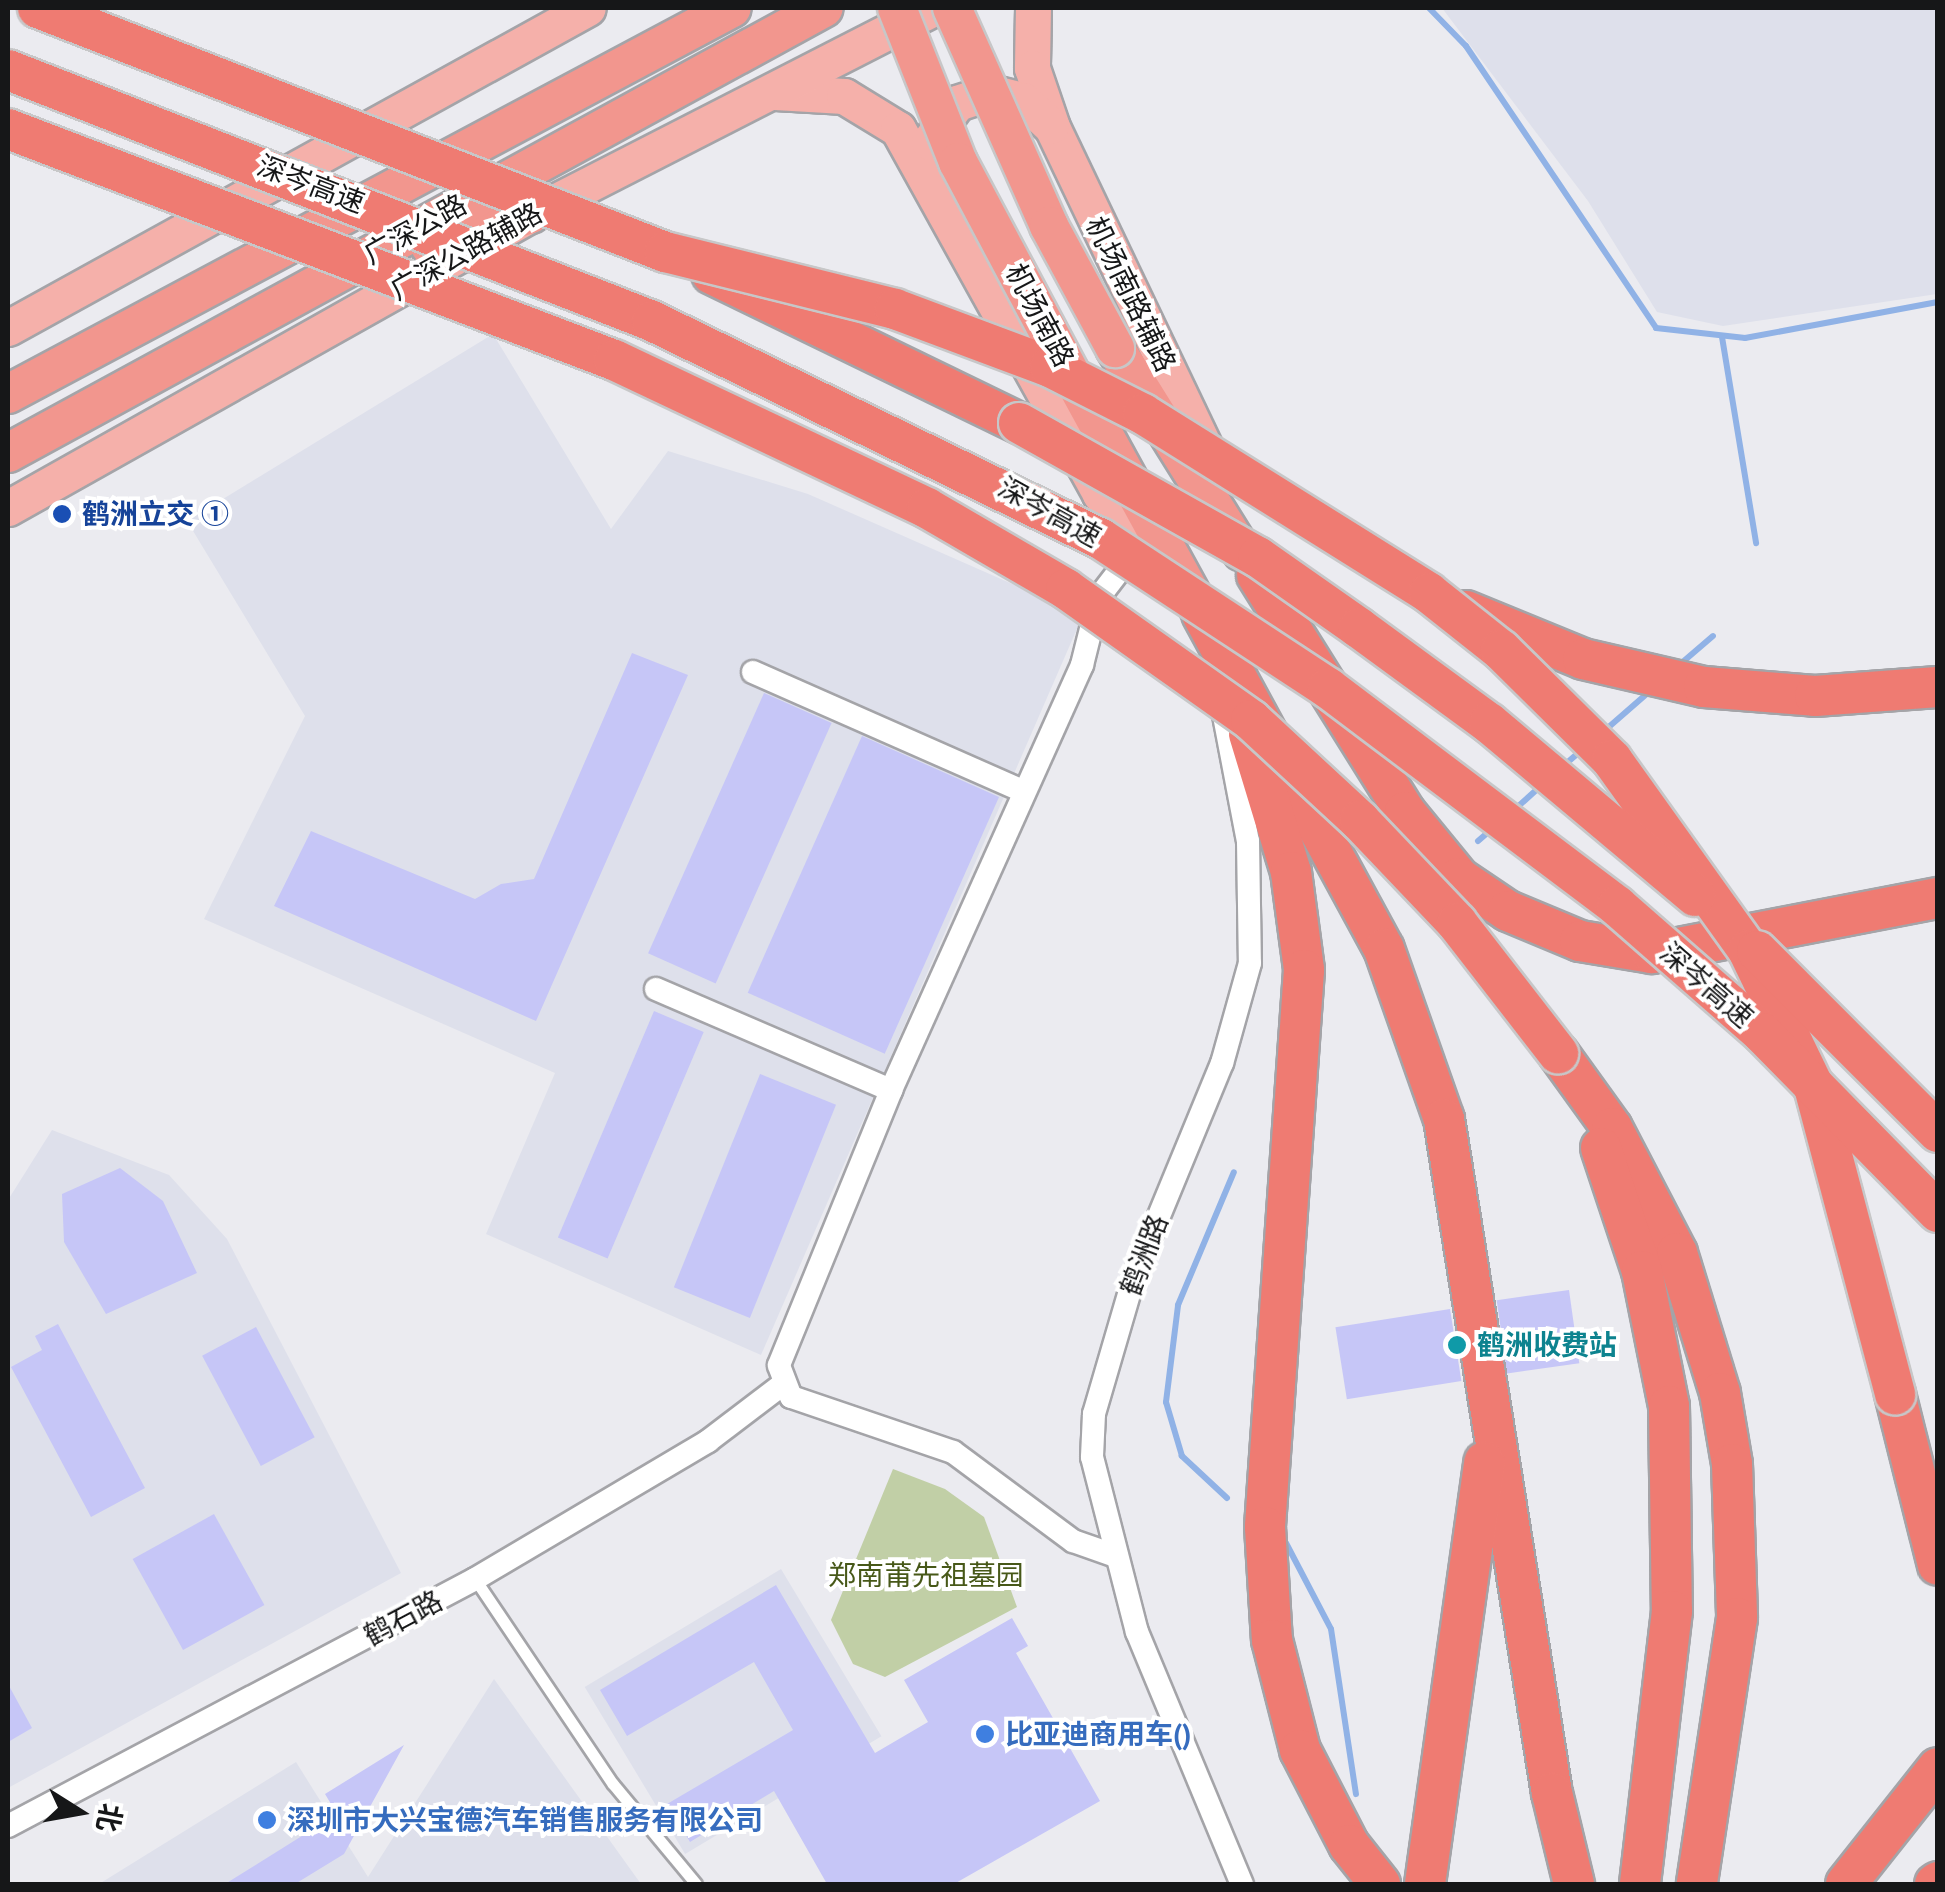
<!DOCTYPE html>
<html>
<head>
<meta charset="utf-8">
<style>
  body { margin:0 }
  #map { position:relative; width:1945px; height:1892px; overflow:hidden; background:#ebebf0; font-family:"PT Sans","Noto Sans SC",sans-serif }
  div>[style] { position:absolute }
  .built>* { inset:0; background:#dee0eb; transform-origin:0 0 }
  .green>* { inset:0; background:#c1cfa6 }
  .stream>* { height:6px; margin:-3px; padding:0 3px; transform-origin:3px; border-radius:3px; background:#90b2e6 }
  .building>* { inset:0; background:#c6c6f7; transform-origin:0 0 }
  .roads { filter:drop-shadow(2px 0 #a4a4a8) drop-shadow(-2px 0 #a4a4a8) drop-shadow(0 2px #a4a4a8) drop-shadow(0 -2px #a4a4a8) }
  .service>* { height:11px; margin:-5.5px; padding:0 5.5px; transform-origin:5.5px; border-radius:5.5px; background:#fff }
  .minor>* { height:22px; margin:-11px; padding:0 11px; transform-origin:11px; border-radius:11px; background:#fff }
  .primary>* { height:35px; margin:-17.5px; padding:0 17.5px; transform-origin:17.5px; border-radius:17.5px; background:#f5b0aa }
  .trunk>* { height:38px; margin:-19px; padding:0 19px; transform-origin:19px; border-radius:19px; background:#f2968e }
  .motorway>* { height:40px; margin:-20px; padding:0 20px; transform-origin:20px; border-radius:20px; background:#ef7b72 }
  .bridges { filter:drop-shadow(2px 0 #c7c7c8) drop-shadow(-2px 0 #c7c7c8) drop-shadow(0 2px #c7c7c8) drop-shadow(0 -2px #c7c7c8) }
  .trunk-bridge>* { height:38px; margin:-19px; padding:0 19px; transform-origin:19px; border-radius:19px; background:#f2968e }
  .motorway-bridge>* { height:40px; margin:-20px; padding:0 20px; transform-origin:20px; border-radius:20px; background:#ef7b72 }
  .dots>* { width:28px; height:28px; translate:-50% -50%; box-sizing:border-box; border:5px solid #fff; border-radius:50% }
  span { translate:-50% -50%; white-space:nowrap; text-align:center; line-height:1.15; -webkit-text-stroke:8px #fff; paint-order:stroke }
  .street-label { font-size:28px; color:#161718 }
  .transit-label { font-size:28px; color:#164399; font-weight:700 }
  .left { translate:0 -50%; text-align:left }
  .culture-label { font-size:28px; color:#0d838f; font-weight:700 }
  .park-label { font-size:28px; color:#475818 }
  .shop-label { font-size:28px; color:#366cbe; font-weight:700 }
  .frame { position:absolute; inset:0; border:10px solid #161718; pointer-events:none }
  .north { position:absolute; left:30px; top:1762px; width:100px; height:100px; -webkit-text-stroke:8px #fff; paint-order:stroke; rotate:101deg; font-size:28px; font-weight:700; line-height:40px; text-align:center; color:#161718 }
  .north::after { content:''; display:block; margin:auto; width:35px; height:45px; background:#161718; clip-path:polygon(50% 0,100% 100%,50% 72%,0 100%) }
</style>
</head>
<body>
<div id="map">
  <div class="built">
    <i style="clip-path:polygon(1442px 8px,1937px 8px,1937px 294px,1723px 326px,1657px 312px,1588px 201px)"></i>
    <i style="clip-path:polygon(493px 334px,611px 529px,668px 451px,808px 494px,1083px 615px,761px 1355px,486px 1234px,555px 1073px,204px 919px,305px 716px,187px 521px)"></i>
    <i style="clip-path:polygon(52px 1130px,169px 1175px,227px 1239px,401px 1573px,8px 1788px,8px 1200px)"></i>
    <i style="left:781px;top:1569px;width:195px;height:229px;rotate:59deg"></i>
    <i style="clip-path:polygon(494px 1679px,641px 1884px,99px 1884px,296px 1762px,368px 1877px)"></i>
  </div>
  <div class="green">
    <i style="clip-path:polygon(893px 1469px,945px 1489px,984px 1517px,1017px 1607px,885px 1677px,853px 1664px,831px 1620px)"></i>
  </div>
  <div class="stream">
    <i style="left:1429px;top:8px;width:53px;rotate:45.8deg"></i>
    <i style="left:1466px;top:46px;width:340px;rotate:56deg"></i>
    <i style="left:1656px;top:328px;width:90px;rotate:6.4deg"></i>
    <i style="left:1745px;top:338px;width:196px;rotate:-10.6deg"></i>
    <i style="left:1722px;top:337px;width:209px;rotate:80.6deg"></i>
    <i style="left:1678px;top:666px;width:46px;rotate:-40.6deg"></i>
    <i style="left:1603px;top:732px;width:62px;rotate:-41.1deg"></i>
    <i style="left:1561px;top:768px;width:28px;rotate:-41deg"></i>
    <i style="left:1513px;top:811px;width:38px;rotate:-42deg"></i>
    <i style="left:1478px;top:841px;width:18px;rotate:-41deg"></i>
    <i style="left:1227px;top:1498px;width:62px;rotate:-137deg"></i>
    <i style="left:1182px;top:1456px;width:56px;rotate:-106.5deg"></i>
    <i style="left:1166px;top:1402px;width:98px;rotate:-82.9deg"></i>
    <i style="left:1178px;top:1305px;width:144px;rotate:-67.2deg"></i>
    <i style="left:1286px;top:1543px;width:97px;rotate:62.4deg"></i>
    <i style="left:1331px;top:1629px;width:167px;rotate:81.4deg"></i>
  </div>
  <div class="building">
    <i style="clip-path:polygon(632px 653px,688px 675px,536px 1021px,274px 906px,311px 831px,475px 899px,501px 884px,534px 879px)"></i>
    <i style="left:764px;top:693px;width:74px;height:285px;rotate:24deg"></i>
    <i style="left:862px;top:736px;width:150px;height:281px;rotate:24deg"></i>
    <i style="left:654px;top:1011px;width:54px;height:246px;rotate:23deg"></i>
    <i style="left:760px;top:1074px;width:82px;height:230px;rotate:22deg"></i>
    <i style="clip-path:polygon(120px 1168px,163px 1201px,197px 1273px,106px 1314px,64px 1242px,62px 1194px)"></i>
    <i style="left:1569px;top:1290px;width:74px;height:73px;rotate:82deg"></i>
    <i style="left:1450px;top:1309px;width:73px;height:116px;rotate:81deg"></i>
    <i style="clip-path:polygon(58px 1324px,145px 1488px,91px 1517px,11px 1367px,42px 1350px,35px 1336px)"></i>
    <i style="left:256px;top:1327px;width:125px;height:61px;rotate:62deg"></i>
    <i style="left:214px;top:1514px;width:104px;height:93px;rotate:61deg"></i>
    <i style="clip-path:polygon(776px 1585px,875px 1753px,928px 1722px,904px 1680px,1012px 1618px,1028px 1646px,1016px 1653px,1100px 1801px,954px 1884px,827px 1884px,774px 1791px,690px 1842px,667px 1804px,793px 1730px,754px 1662px,627px 1736px,600px 1690px)"></i>
    <i style="clip-path:polygon(8px 1684px,32px 1728px,8px 1742px)"></i>
    <i style="clip-path:polygon(404px 1745px,344px 1854px,295px 1884px,225px 1884px,337px 1814px,325px 1794px)"></i>
  </div>
  <div class="roads">
    <div class="service">
      <i style="left:475px;top:1579px;width:247px;rotate:56.1deg"></i>
      <i style="left:613px;top:1784px;width:130px;rotate:50.3deg"></i>
    </div>
    <div class="minor">
      <i style="left:753px;top:672px;width:295px;rotate:23.8deg"></i>
      <i style="left:1221px;top:700px;width:144px;rotate:79.2deg"></i>
      <i style="left:1248px;top:841px;width:122px;rotate:89.1deg"></i>
      <i style="left:1250px;top:963px;width:104px;rotate:105.6deg"></i>
      <i style="left:1222px;top:1063px;width:231px;rotate:112.4deg"></i>
      <i style="left:1134px;top:1277px;width:143px;rotate:106.3deg"></i>
      <i style="left:1094px;top:1414px;width:43px;rotate:92.7deg"></i>
      <i style="left:1092px;top:1457px;width:181px;rotate:75.6deg"></i>
      <i style="left:1137px;top:1632px;width:273px;rotate:67.4deg"></i>
      <i style="left:656px;top:989px;width:256px;rotate:23.3deg"></i>
      <i style="left:1113px;top:1555px;width:42px;rotate:-160.7deg"></i>
      <i style="left:1073px;top:1541px;width:149px;rotate:-143.4deg"></i>
      <i style="left:953px;top:1452px;width:171px;rotate:-161.2deg"></i>
      <i style="left:791px;top:1397px;width:34px;rotate:-111deg"></i>
      <i style="left:779px;top:1365px;width:297px;rotate:-67.8deg"></i>
      <i style="left:891px;top:1090px;width:466px;rotate:-65.8deg"></i>
      <i style="left:1082px;top:665px;width:70px;rotate:-76deg"></i>
      <i style="left:1099px;top:597px;width:59px;rotate:-52.5deg"></i>
      <i style="left:8px;top:1826px;width:528px;rotate:-27.87deg"></i>
      <i style="left:475px;top:1579px;width:271px;rotate:-30.6deg"></i>
      <i style="left:708px;top:1441px;width:94px;rotate:-37.2deg"></i>
    </div>
    <div class="primary">
      <i style="left:1033px;top:8px;width:60px;rotate:91deg"></i>
      <i style="left:1032px;top:68px;width:62px;rotate:71.3deg"></i>
      <i style="left:1052px;top:127px;width:372px;rotate:64.5deg"></i>
      <i style="left:775px;top:92px;width:69px;rotate:3.3deg"></i>
      <i style="left:844px;top:96px;width:63px;rotate:31.4deg"></i>
      <i style="left:898px;top:129px;width:417px;rotate:61deg"></i>
      <i style="left:1100px;top:494px;width:91px;rotate:52.1deg"></i>
      <i style="left:929px;top:142px;width:48px;rotate:-54.3deg"></i>
      <i style="left:957px;top:103px;width:35px;rotate:-18deg"></i>
      <i style="left:990px;top:92px;width:34px;rotate:14deg"></i>
      <i style="left:1023px;top:100px;width:38px;rotate:43deg"></i>
      <i style="left:8px;top:328px;width:662px;rotate:-28.89deg"></i>
      <i style="left:8px;top:508px;width:600px;rotate:-29.34deg"></i>
      <i style="left:531px;top:214px;width:452px;rotate:-27.1deg"></i>
    </div>
    <div class="trunk">
      <i style="left:430px;top:246px;width:106px;rotate:-17.6deg"></i>
      <i style="left:1115px;top:348px;width:240px;rotate:58.1deg"></i>
      <i style="left:1070px;top:373px;width:267px;rotate:61.3deg"></i>
      <i style="left:8px;top:394px;width:820px;rotate:-28.06deg"></i>
      <i style="left:8px;top:453px;width:929px;rotate:-28.61deg"></i>
    </div>
    <div class="motorway">
      <i style="left:712px;top:274px;width:341px;rotate:25.9deg"></i>
      <i style="left:1257px;top:575px;width:279px;rotate:58deg"></i>
      <i style="left:1405px;top:812px;width:85px;rotate:50.7deg"></i>
      <i style="left:1459px;top:878px;width:59px;rotate:34deg"></i>
      <i style="left:1508px;top:911px;width:78px;rotate:22.6deg"></i>
      <i style="left:1580px;top:941px;width:73px;rotate:9.5deg"></i>
      <i style="left:1652px;top:953px;width:291px;rotate:-10.9deg"></i>
      <i style="left:1466px;top:611px;width:126px;rotate:22.3deg"></i>
      <i style="left:1583px;top:659px;width:124px;rotate:13deg"></i>
      <i style="left:1704px;top:687px;width:111px;rotate:4.6deg"></i>
      <i style="left:1815px;top:696px;width:123px;rotate:-4.2deg"></i>
      <i style="left:1202px;top:614px;width:381px;rotate:61.5deg"></i>
      <i style="left:1384px;top:949px;width:180px;rotate:70.6deg"></i>
      <i style="left:1444px;top:1119px;width:683px;rotate:80.9deg"></i>
      <i style="left:1552px;top:1793px;width:94px;rotate:76.4deg"></i>
      <i style="left:1249px;top:734px;width:144px;rotate:73.1deg"></i>
      <i style="left:1291px;top:872px;width:99px;rotate:82.4deg"></i>
      <i style="left:1304px;top:970px;width:558px;rotate:94.01deg"></i>
      <i style="left:1265px;top:1527px;width:113px;rotate:86.5deg"></i>
      <i style="left:1272px;top:1640px;width:114px;rotate:75.7deg"></i>
      <i style="left:1300px;top:1750px;width:107px;rotate:62.7deg"></i>
      <i style="left:1349px;top:1845px;width:50px;rotate:51.5deg"></i>
      <i style="left:1558px;top:1053px;width:92px;rotate:54.2deg"></i>
      <i style="left:1612px;top:1128px;width:141px;rotate:62.5deg"></i>
      <i style="left:1677px;top:1253px;width:146px;rotate:72.9deg"></i>
      <i style="left:1720px;top:1393px;width:72px;rotate:80.4deg"></i>
      <i style="left:1732px;top:1464px;width:154px;rotate:88.1deg"></i>
      <i style="left:1737px;top:1618px;width:269px;rotate:98.6deg"></i>
      <i style="left:1601px;top:1148px;width:130px;rotate:71.6deg"></i>
      <i style="left:1642px;top:1271px;width:138px;rotate:78.7deg"></i>
      <i style="left:1669px;top:1406px;width:205px;rotate:89.2deg"></i>
      <i style="left:1672px;top:1611px;width:275px;rotate:96.7deg"></i>
      <i style="left:1895px;top:1394px;width:176px;rotate:75.9deg"></i>
      <i style="left:1425px;top:1884px;width:426px;rotate:-82deg"></i>
      <i style="left:1846px;top:1884px;width:148px;rotate:-51.6deg"></i>
      <i style="left:1935px;top:1884px;width:4px;rotate:-34deg"></i>
    </div>
  </div>
  <div class="bridges">
    <div class="trunk-bridge">
      <i style="left:897px;top:8px;width:166px;rotate:68.4deg"></i>
      <i style="left:958px;top:162px;width:239px;rotate:62deg"></i>
      <i style="left:952px;top:8px;width:239px;rotate:66deg"></i>
      <i style="left:1049px;top:226px;width:139px;rotate:61.6deg"></i>
    </div>
    <div class="motorway-bridge">
      <i style="left:38px;top:8px;width:673px;rotate:21.26deg"></i>
      <i style="left:665px;top:252px;width:237px;rotate:13.9deg"></i>
      <i style="left:895px;top:309px;width:165px;rotate:20.5deg"></i>
      <i style="left:1050px;top:367px;width:104px;rotate:26.8deg"></i>
      <i style="left:1143px;top:414px;width:337px;rotate:32deg"></i>
      <i style="left:1429px;top:593px;width:92px;rotate:38.4deg"></i>
      <i style="left:1501px;top:650px;width:156px;rotate:44.7deg"></i>
      <i style="left:1612px;top:760px;width:234px;rotate:54.4deg"></i>
      <i style="left:1748px;top:950px;width:152px;rotate:64.3deg"></i>
      <i style="left:1814px;top:1087px;width:318px;rotate:75.2deg"></i>
      <i style="left:8px;top:70px;width:691px;rotate:21.29deg"></i>
      <i style="left:652px;top:321px;width:499px;rotate:25.9deg"></i>
      <i style="left:1101px;top:539px;width:272px;rotate:33.3deg"></i>
      <i style="left:1328px;top:688px;width:362px;rotate:37deg"></i>
      <i style="left:1617px;top:906px;width:193px;rotate:41.2deg"></i>
      <i style="left:1762px;top:1033px;width:251px;rotate:45.5deg"></i>
      <i style="left:8px;top:129px;width:649px;rotate:20.87deg"></i>
      <i style="left:614px;top:360px;width:346px;rotate:25.3deg"></i>
      <i style="left:927px;top:508px;width:161px;rotate:30.2deg"></i>
      <i style="left:1066px;top:589px;width:227px;rotate:35.3deg"></i>
      <i style="left:1251px;top:720px;width:149px;rotate:42.8deg"></i>
      <i style="left:1360px;top:821px;width:141px;rotate:46.4deg"></i>
      <i style="left:1457px;top:923px;width:165px;rotate:52.2deg"></i>
      <i style="left:1019px;top:423px;width:274px;rotate:29.3deg"></i>
      <i style="left:1258px;top:557px;width:123px;rotate:35.1deg"></i>
      <i style="left:1359px;top:628px;width:161px;rotate:36.2deg"></i>
      <i style="left:1489px;top:723px;width:269px;rotate:40deg"></i>
      <i style="left:1757px;top:951px;width:256px;rotate:45deg"></i>
    </div>
  </div>
  <div class="dots">
    <i style="left:62px;top:514px;background:#1a4fb4"></i>
    <i style="left:1457px;top:1345px;background:#0f9aa8"></i>
    <i style="left:985px;top:1734px;background:#3f7fe0"></i>
    <i style="left:267px;top:1820px;background:#3f7fe0"></i>
  </div>
  <div class="street-label">
    <span style="left:311px;top:184px;rotate:21deg">深岑高速</span>
    <span style="left:415px;top:229px;rotate:-29deg">广深公路</span>
    <span style="left:466px;top:251px;rotate:-29deg">广深公路辅路</span>
    <span style="left:1131px;top:294px;rotate:64deg">机场南路辅路</span>
    <span style="left:1040px;top:315px;rotate:62deg">机场南路</span>
    <span style="left:1050px;top:512px;rotate:29deg">深岑高速</span>
    <span style="left:1707px;top:985px;rotate:41deg">深岑高速</span>
    <span style="left:1144px;top:1255px;rotate:-69deg">鹤洲路</span>
    <span style="left:403px;top:1618px;rotate:-28deg">鹤石路</span>
  </div>
  <div class="transit-label">
    <span class="left" style="left:82px;top:514px">鹤洲立交 ①</span>
  </div>
  <div class="culture-label">
    <span class="left" style="left:1477px;top:1345px">鹤洲收费站</span>
  </div>
  <div class="park-label">
    <span style="left:926px;top:1575px">郑南莆先祖墓园</span>
  </div>
  <div class="shop-label">
    <span class="left" style="left:1005px;top:1734px">比亚迪商用车()</span>
    <span class="left" style="left:287px;top:1820px">深圳市大兴宝德汽车销售服务有限公司</span>
  </div>
  <div class="frame"></div>
  <div class="north">北</div>
</div>
</body>
</html>
